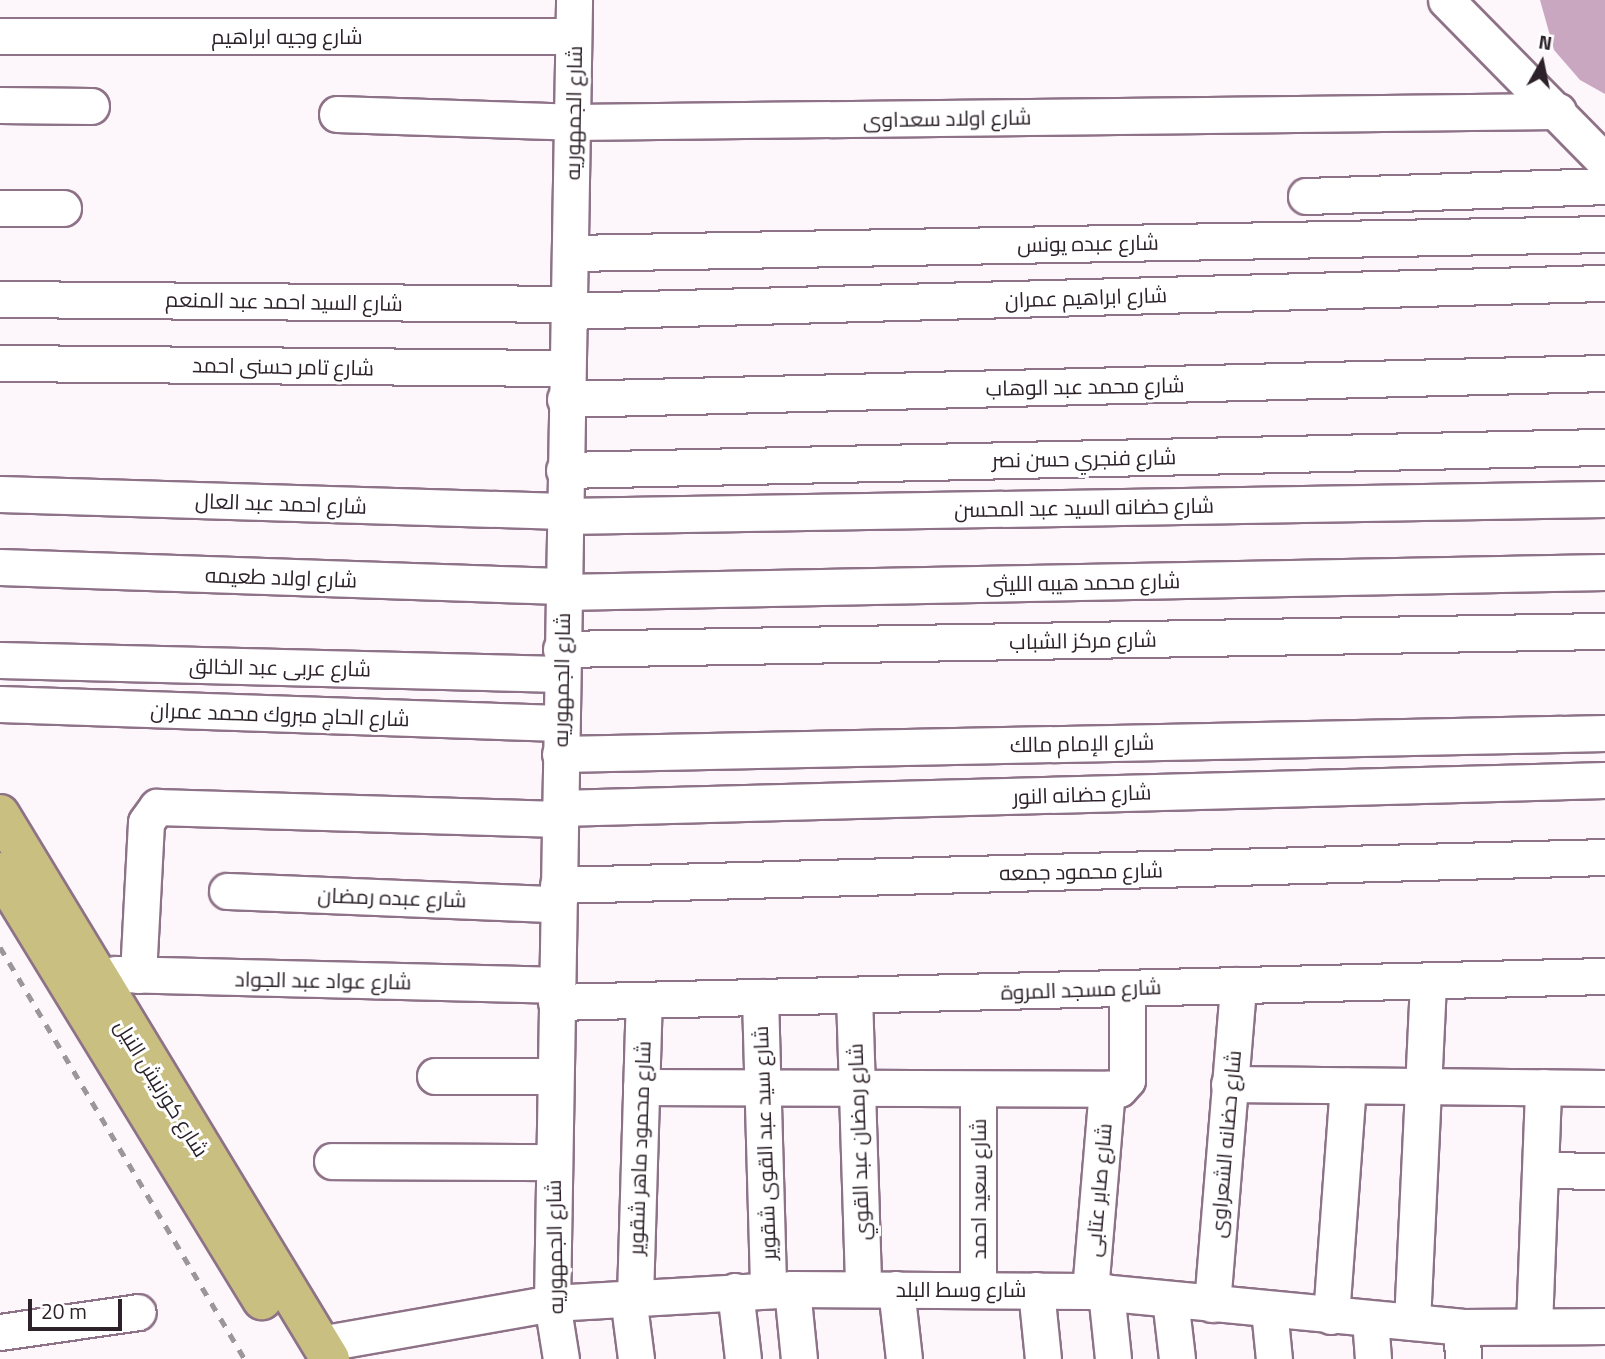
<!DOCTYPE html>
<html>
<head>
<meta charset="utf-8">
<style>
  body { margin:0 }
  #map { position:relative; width:1605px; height:1359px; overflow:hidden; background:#fdf7fc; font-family:"Titillium Web",Cairo,sans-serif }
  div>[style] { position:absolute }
  .water>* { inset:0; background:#caa7c1 }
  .roads { filter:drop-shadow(2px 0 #8e7287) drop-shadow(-2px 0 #8e7287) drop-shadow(0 2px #8e7287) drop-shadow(0 -2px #8e7287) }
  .minor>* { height:35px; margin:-17.5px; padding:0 17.5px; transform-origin:17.5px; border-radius:17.5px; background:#fff }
  .major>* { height:38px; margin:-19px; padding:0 19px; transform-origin:19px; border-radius:19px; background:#c9bf80 }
  .rail>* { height:5px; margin-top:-2.5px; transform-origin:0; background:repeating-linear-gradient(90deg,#9d959b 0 9px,transparent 0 18px) }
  span { translate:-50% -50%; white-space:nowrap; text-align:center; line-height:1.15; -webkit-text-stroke:6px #fff; paint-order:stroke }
  .street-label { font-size:21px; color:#2d222a }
  .north { position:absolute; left:1507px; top:28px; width:70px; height:70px; -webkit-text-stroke:5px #fff; paint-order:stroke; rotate:9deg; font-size:19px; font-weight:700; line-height:28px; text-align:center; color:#2d222a }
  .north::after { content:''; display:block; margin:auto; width:24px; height:32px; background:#2d222a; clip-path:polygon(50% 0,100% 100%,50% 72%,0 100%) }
  .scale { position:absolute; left:28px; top:1299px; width:94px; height:32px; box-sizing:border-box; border:4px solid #2d222a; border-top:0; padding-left:9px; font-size:21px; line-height:24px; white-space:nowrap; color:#2d222a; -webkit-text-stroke:5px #fff; paint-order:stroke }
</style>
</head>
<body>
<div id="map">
  <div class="water">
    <i style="clip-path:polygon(1540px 0,1605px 0,1605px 94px,1580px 80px,1554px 50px)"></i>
  </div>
  <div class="roads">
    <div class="minor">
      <i style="left:1446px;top:0;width:227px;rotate:45.5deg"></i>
      <i style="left:0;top:36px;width:573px"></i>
      <i style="left:0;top:105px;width:91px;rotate:0.6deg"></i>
      <i style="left:337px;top:114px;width:235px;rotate:1.9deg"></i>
      <i style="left:572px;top:122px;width:986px;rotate:-0.64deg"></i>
      <i style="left:1306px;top:196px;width:299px;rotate:-1.9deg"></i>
      <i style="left:0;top:208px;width:63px"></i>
      <i style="left:571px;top:253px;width:1034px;rotate:-1.05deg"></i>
      <i style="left:0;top:299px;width:568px;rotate:0.5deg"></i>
      <i style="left:568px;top:311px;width:1037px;rotate:-1.55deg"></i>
      <i style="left:0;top:363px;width:566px;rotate:0.51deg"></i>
      <i style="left:565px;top:399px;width:1040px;rotate:-1.43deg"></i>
      <i style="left:564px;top:470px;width:1041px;rotate:-1.27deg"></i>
      <i style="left:0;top:494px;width:563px;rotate:1.73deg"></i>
      <i style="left:563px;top:516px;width:1042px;rotate:-0.93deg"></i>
      <i style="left:0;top:567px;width:562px;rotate:1.94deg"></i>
      <i style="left:562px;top:592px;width:1043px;rotate:-1.1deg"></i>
      <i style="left:561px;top:649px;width:1044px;rotate:-0.99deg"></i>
      <i style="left:0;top:660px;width:561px;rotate:1.43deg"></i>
      <i style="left:0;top:704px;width:560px;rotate:1.94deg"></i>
      <i style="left:560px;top:754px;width:1045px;rotate:-1.15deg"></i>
      <i style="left:559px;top:808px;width:1046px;rotate:-1.53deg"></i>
      <i style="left:558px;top:885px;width:1047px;rotate:-1.53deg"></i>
      <i style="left:227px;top:891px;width:330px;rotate:2.3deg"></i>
      <i style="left:115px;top:974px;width:441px;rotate:1.4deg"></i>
      <i style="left:138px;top:975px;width:153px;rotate:-87deg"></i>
      <i style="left:146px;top:822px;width:19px;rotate:-54deg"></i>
      <i style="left:157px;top:807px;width:402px;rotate:1.7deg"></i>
      <i style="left:854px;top:995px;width:294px;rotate:88.2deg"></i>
      <i style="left:760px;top:997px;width:292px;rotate:88.4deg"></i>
      <i style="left:556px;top:1002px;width:1049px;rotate:-1.42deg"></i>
      <i style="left:435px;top:1076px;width:120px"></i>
      <i style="left:1229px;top:1084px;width:376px;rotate:0.6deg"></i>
      <i style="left:641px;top:1087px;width:478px;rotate:0.2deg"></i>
      <i style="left:1119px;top:1089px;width:12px;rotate:-48deg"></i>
      <i style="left:1127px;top:1080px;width:92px;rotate:-90deg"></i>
      <i style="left:978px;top:1089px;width:201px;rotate:90deg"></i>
      <i style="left:332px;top:1161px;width:222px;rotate:0.3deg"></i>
      <i style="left:1541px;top:1170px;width:64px;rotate:0.9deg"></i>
      <i style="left:792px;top:1289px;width:70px;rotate:84.3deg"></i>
      <i style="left:896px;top:1289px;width:70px;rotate:83.5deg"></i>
      <i style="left:1036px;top:1290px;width:69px;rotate:84.2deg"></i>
      <i style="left:735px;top:1291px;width:68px;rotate:83.3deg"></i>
      <i style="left:1090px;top:1291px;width:203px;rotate:-85.2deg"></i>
      <i style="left:1106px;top:1292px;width:67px;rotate:84deg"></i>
      <i style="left:628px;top:1297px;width:63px;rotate:82.6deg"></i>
      <i style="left:635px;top:1297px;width:297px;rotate:-88.3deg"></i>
      <i style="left:1170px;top:1299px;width:60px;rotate:83.3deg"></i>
      <i style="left:1212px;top:1304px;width:320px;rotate:-85.3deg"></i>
      <i style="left:1269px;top:1310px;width:49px;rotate:84.2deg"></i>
      <i style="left:1331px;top:1316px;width:231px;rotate:-85.8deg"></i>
      <i style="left:1370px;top:1319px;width:40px;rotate:85.7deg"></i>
      <i style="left:1412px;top:1322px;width:341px;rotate:-87.3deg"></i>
      <i style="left:1534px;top:1326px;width:239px;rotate:-87.8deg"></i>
      <i style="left:1461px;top:1327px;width:32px;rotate:86deg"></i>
      <i style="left:0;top:1332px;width:139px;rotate:-8.2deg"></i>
      <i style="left:320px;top:1344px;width:236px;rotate:-10deg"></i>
      <i style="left:552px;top:1303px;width:240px;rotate:-3.3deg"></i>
      <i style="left:792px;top:1289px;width:298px;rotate:0.4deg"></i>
      <i style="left:1090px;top:1291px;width:373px;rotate:5.5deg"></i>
      <i style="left:1461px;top:1327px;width:144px;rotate:-0.4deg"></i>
      <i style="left:561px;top:1359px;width:57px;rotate:-99.1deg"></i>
      <i style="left:552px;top:1303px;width:1303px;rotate:-89.03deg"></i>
    </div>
    <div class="major">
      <i style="left:0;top:814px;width:637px;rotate:58.8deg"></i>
      <i style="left:0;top:872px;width:502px;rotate:58.53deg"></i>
    </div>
  </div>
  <div class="rail">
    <i style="left:0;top:947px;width:479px;rotate:59.3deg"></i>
  </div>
  <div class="street-label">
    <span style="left:287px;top:36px">شارع وجيه ابراهيم</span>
    <span style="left:573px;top:113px;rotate:-89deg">شارع الجمهوريه</span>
    <span style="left:947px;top:118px;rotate:-1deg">شارع اولاد سعداوى</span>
    <span style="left:1088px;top:243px;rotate:-1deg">شارع عبده يونس</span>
    <span style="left:1086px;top:297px;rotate:-2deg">شارع ابراهيم عمران</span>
    <span style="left:284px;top:301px;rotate:1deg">شارع السيد احمد عبد المنعم</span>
    <span style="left:283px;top:366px;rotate:1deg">شارع تامر حسنى احمد</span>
    <span style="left:1085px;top:386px;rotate:-1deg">شارع محمد عبد الوهاب</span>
    <span style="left:1084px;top:458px;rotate:-1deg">شارع فنجري حسن نصر</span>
    <span style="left:281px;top:503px;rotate:2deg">شارع احمد عبد العال</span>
    <span style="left:1084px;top:507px;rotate:-1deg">شارع حضانه السيد عبد المحسن</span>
    <span style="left:281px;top:577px;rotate:2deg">شارع اولاد طعيمه</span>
    <span style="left:1083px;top:582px;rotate:-1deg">شارع محمد هيبه الليثى</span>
    <span style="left:1083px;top:640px;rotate:-1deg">شارع مركز الشباب</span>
    <span style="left:280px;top:667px;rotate:1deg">شارع عربى عبد الخالق</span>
    <span style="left:561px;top:680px;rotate:-89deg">شارع الجمهوريه</span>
    <span style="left:280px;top:714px;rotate:2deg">شارع الحاج مبروك محمد عمران</span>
    <span style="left:1082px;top:743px;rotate:-1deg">شارع الإمام مالك</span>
    <span style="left:1082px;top:794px;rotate:-2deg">شارع حضانه النور</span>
    <span style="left:1081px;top:871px;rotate:-1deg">شارع محمود جمعه</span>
    <span style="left:392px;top:897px;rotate:2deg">شارع عبده رمضان</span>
    <span style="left:323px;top:980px;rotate:1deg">شارع عواد عبد الجواد</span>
    <span style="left:1081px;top:989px;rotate:-2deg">شارع مسجد المروة</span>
    <span style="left:162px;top:1088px;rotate:58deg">شارع كورنيش النيل</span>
    <span style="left:858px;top:1142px;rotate:-92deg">شارع رمضان عبد القوي</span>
    <span style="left:764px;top:1143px;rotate:-92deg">شارع سيد عبد القوى شقوير</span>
    <span style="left:1225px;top:1144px;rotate:-85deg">شارع حضانه الشعراوى</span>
    <span style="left:639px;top:1148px;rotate:-88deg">شارع محمود ماهر شقوير</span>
    <span style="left:978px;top:1189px;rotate:-90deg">شارع سعيد احمد</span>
    <span style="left:1098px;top:1190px;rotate:-85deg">شارع صابر عتابى</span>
    <span style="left:554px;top:1247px;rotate:-91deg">شارع الجمهوريه</span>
    <span style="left:961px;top:1289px">شارع وسط البلد</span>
  </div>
  <div class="north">N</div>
  <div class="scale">20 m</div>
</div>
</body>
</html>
